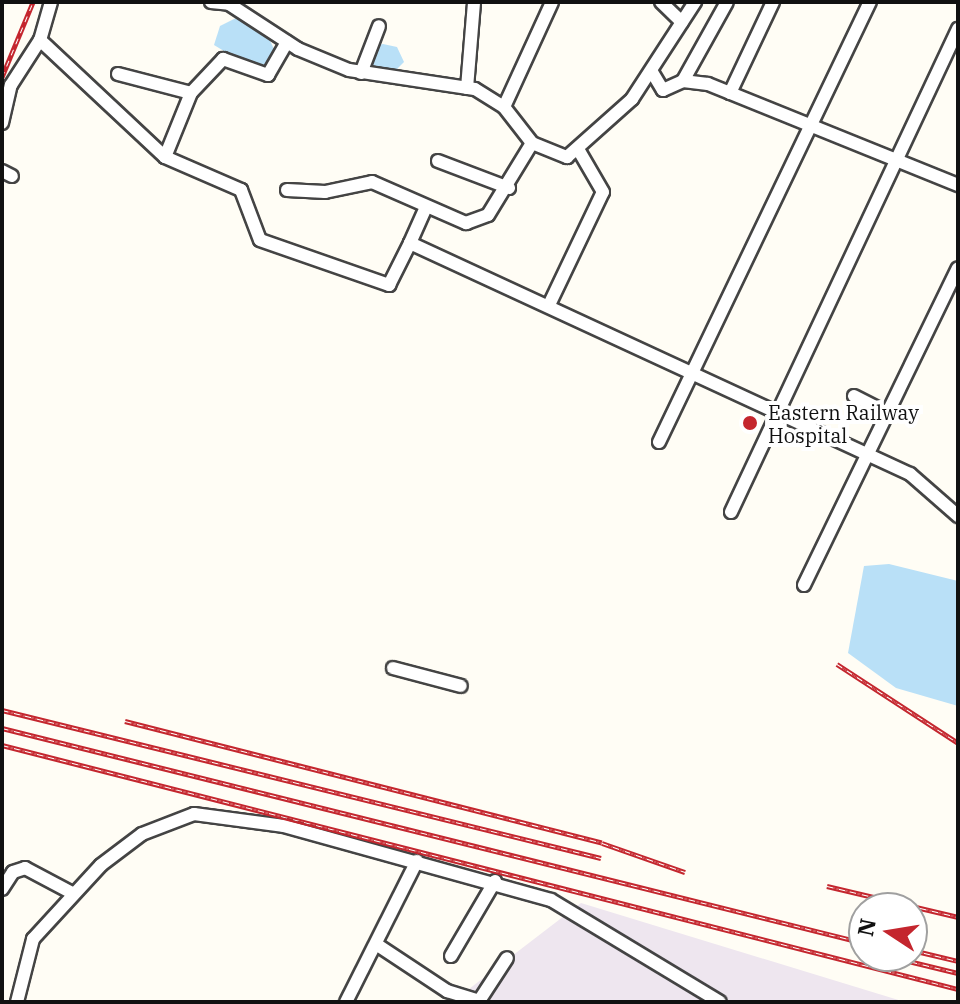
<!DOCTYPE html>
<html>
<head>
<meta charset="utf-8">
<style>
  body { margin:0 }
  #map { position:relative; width:960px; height:1004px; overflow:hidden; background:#fffdf5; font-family:"IBM Plex Serif",serif }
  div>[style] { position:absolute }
  .industrial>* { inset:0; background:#eee6ef }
  .water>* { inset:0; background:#b9e0f7 }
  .roads { filter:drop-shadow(2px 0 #444) drop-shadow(-2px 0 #444) drop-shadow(0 2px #444) drop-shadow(0 -2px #444) }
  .minor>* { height:12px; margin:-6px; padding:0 6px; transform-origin:6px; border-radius:6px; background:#fff }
  .rail>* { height:5px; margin-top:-2.5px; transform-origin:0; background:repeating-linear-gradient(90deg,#fff 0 6px,#c4262e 0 12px); box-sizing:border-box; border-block:2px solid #c4262e }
  .dots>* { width:22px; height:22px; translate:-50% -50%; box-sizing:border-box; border:4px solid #fff; border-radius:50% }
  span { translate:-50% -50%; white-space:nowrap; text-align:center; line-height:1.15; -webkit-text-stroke:8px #fff; paint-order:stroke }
  .poi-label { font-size:20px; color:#111 }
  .left { translate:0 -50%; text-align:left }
  .frame { position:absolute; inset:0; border:4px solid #111; pointer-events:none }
  .north { position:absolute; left:848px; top:892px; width:80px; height:80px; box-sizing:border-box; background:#fff; border:2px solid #a0a0a0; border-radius:50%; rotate:282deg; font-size:22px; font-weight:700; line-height:32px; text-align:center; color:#111 }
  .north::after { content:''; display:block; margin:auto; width:28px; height:36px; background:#c4262e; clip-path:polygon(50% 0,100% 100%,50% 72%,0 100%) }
</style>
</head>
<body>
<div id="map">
  <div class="industrial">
    <i style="clip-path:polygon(581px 903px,905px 1002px,452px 1002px)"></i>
  </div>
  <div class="water">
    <i style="clip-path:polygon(238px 17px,265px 30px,274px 49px,267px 69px,257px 71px,214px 45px,220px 26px)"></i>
    <i style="clip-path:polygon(383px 44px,397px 47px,404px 62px,394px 72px,367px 64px,373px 47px)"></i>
    <i style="clip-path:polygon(889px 564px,958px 581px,958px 706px,896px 688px,848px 653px,864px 566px)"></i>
  </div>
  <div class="roads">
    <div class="minor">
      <i style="left:51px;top:2px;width:40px;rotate:106deg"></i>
      <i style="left:40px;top:40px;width:171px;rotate:43.1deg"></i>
      <i style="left:165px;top:157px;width:83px;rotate:23.5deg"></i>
      <i style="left:241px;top:190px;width:53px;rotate:69.2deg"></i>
      <i style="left:260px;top:240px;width:137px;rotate:19.2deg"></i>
      <i style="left:389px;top:285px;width:47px;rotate:-63.4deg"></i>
      <i style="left:410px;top:243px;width:551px;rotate:24.8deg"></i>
      <i style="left:910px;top:474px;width:64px;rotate:41.2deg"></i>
      <i style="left:211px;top:2px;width:18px;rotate:6deg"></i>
      <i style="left:229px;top:4px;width:82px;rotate:33.1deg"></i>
      <i style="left:298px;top:49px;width:55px;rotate:22.4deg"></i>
      <i style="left:349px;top:70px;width:127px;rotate:8.6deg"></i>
      <i style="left:475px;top:89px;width:34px;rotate:32deg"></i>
      <i style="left:504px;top:107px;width:46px;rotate:52.1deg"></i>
      <i style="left:532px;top:143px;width:38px;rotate:22deg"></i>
      <i style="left:567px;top:157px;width:87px;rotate:-41.7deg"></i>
      <i style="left:632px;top:99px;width:116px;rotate:-57deg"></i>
      <i style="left:661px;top:2px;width:29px;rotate:44deg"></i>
      <i style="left:652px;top:72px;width:21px;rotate:59deg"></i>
      <i style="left:663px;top:90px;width:22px;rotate:-24deg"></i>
      <i style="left:683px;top:81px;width:25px;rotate:7deg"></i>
      <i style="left:708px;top:84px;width:270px;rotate:22deg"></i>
      <i style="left:361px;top:73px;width:50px;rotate:-69deg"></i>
      <i style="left:118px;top:74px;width:75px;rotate:14.6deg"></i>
      <i style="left:683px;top:81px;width:90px;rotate:-60.9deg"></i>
      <i style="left:467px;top:88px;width:86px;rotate:-85.3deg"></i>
      <i style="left:730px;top:93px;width:101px;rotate:-64.7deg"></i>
      <i style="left:504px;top:107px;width:115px;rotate:-65.4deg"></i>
      <i style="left:2px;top:123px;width:39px;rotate:-77deg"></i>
      <i style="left:11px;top:85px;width:54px;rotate:-57.2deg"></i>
      <i style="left:165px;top:157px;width:69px;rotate:-67.9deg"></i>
      <i style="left:191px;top:93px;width:47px;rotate:-46.7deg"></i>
      <i style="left:223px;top:59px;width:48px;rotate:19.6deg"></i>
      <i style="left:268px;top:75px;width:38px;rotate:-60deg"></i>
      <i style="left:438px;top:161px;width:76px;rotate:20.8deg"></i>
      <i style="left:2px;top:171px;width:11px;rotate:27deg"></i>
      <i style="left:287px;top:190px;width:38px;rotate:3deg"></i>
      <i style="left:325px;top:192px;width:48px;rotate:-12deg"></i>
      <i style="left:372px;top:182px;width:103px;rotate:23.6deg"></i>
      <i style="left:466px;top:223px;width:23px;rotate:-20deg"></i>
      <i style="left:488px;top:215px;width:84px;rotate:-58.6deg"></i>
      <i style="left:410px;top:243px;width:37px;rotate:-66deg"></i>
      <i style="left:549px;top:305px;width:125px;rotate:-64.5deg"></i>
      <i style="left:603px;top:192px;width:50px;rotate:-120.2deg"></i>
      <i style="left:854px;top:396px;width:37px;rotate:27deg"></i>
      <i style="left:659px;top:442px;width:488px;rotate:-64.4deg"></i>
      <i style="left:731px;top:512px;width:534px;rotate:-64.83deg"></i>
      <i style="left:804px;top:585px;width:352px;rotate:-64.1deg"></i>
      <i style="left:393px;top:668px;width:70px;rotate:14.8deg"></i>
      <i style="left:2px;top:889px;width:20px;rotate:-57deg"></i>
      <i style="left:13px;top:872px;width:13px;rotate:-18deg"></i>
      <i style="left:25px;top:868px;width:55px;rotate:28deg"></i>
      <i style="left:379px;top:946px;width:82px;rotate:33.5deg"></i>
      <i style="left:447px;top:991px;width:34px;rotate:17deg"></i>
      <i style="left:479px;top:1001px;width:51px;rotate:-56.9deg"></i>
      <i style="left:451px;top:956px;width:87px;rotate:-59.6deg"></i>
      <i style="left:17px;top:1002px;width:65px;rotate:-75.7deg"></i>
      <i style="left:33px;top:939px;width:100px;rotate:-47.4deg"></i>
      <i style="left:101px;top:865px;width:51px;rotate:-37.1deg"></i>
      <i style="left:142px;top:834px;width:56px;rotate:-21deg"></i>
      <i style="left:194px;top:814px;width:91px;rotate:7.6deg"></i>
      <i style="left:284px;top:826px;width:277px;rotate:15.5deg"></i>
      <i style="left:551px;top:900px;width:197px;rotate:31.1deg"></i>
      <i style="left:346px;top:1002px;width:158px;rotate:-63.3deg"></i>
    </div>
  </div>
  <div class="rail">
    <i style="left:2px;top:77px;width:81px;rotate:-67.5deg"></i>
    <i style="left:837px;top:664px;width:145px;rotate:33.1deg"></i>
    <i style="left:2px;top:710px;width:617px;rotate:13.88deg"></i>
    <i style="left:125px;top:721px;width:492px;rotate:14.3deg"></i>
    <i style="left:602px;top:843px;width:88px;rotate:19.3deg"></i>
    <i style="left:2px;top:728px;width:888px;rotate:14deg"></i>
    <i style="left:2px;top:745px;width:987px;rotate:14.32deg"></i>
    <i style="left:827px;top:886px;width:135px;rotate:13.3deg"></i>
    <i style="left:912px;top:950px;width:47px;rotate:13.4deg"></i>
    <i style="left:888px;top:956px;width:72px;rotate:13.7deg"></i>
  </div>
  <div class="dots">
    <i style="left:750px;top:423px;background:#c4262e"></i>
  </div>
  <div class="poi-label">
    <span class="left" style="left:768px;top:424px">Eastern Railway<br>Hospital</span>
  </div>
  <div class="frame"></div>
  <div class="north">N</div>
</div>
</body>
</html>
